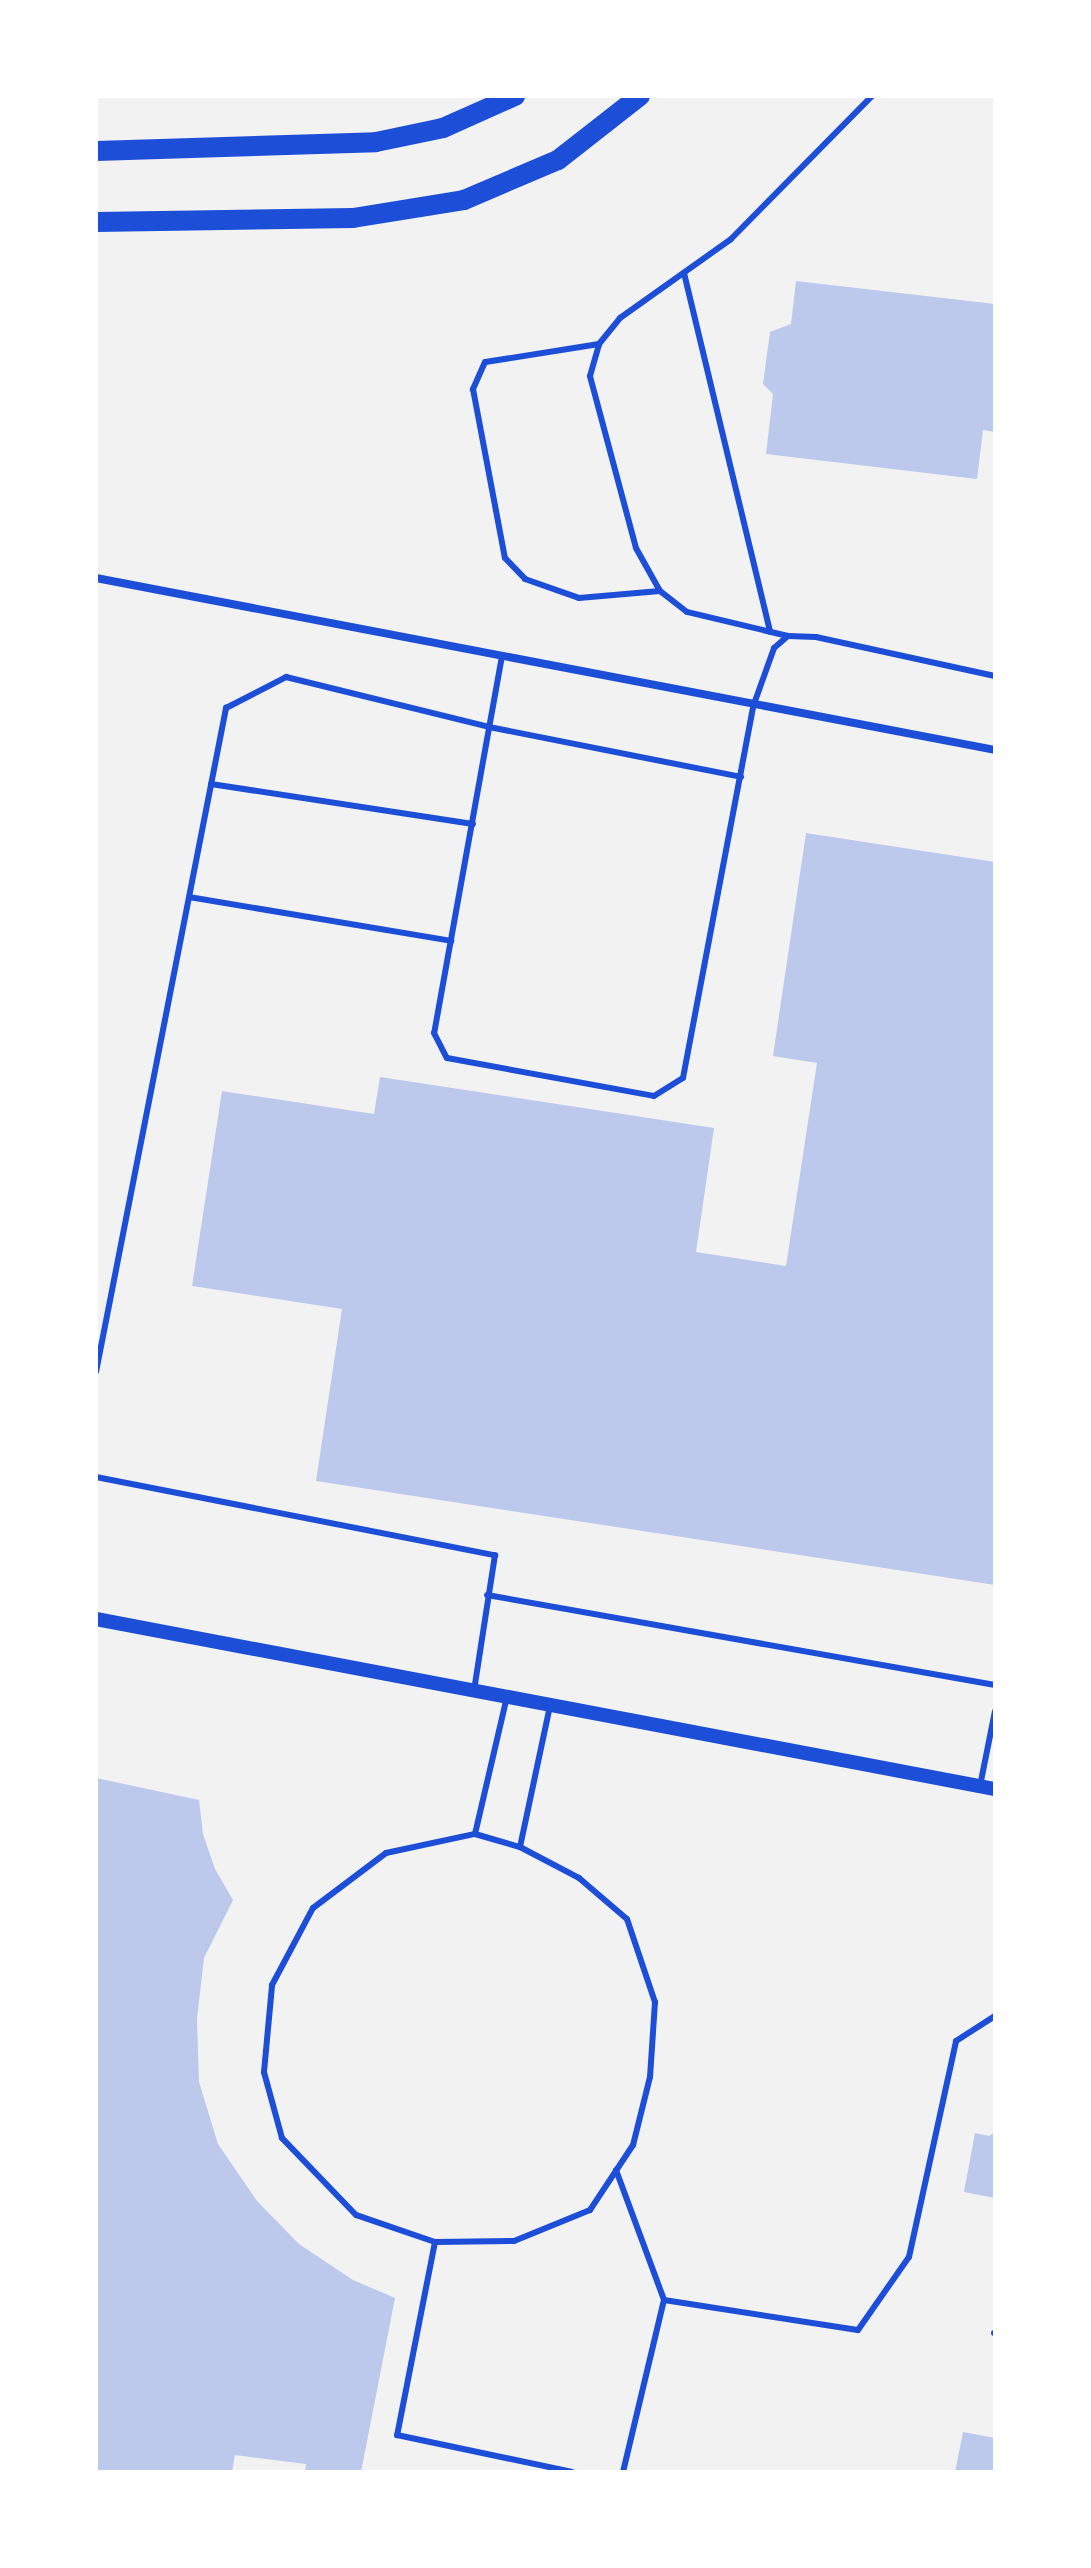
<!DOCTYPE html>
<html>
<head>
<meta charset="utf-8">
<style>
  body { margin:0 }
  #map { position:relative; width:1091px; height:2568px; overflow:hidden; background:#f2f2f2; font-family:Cabin,sans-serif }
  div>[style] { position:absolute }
  .building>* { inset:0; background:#bdc9ec }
  .service>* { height:6px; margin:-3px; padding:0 3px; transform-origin:3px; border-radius:3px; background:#1d4ed8 }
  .minor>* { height:8px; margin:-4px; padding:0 4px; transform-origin:4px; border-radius:4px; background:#1d4ed8 }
  .tertiary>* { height:14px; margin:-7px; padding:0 7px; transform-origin:7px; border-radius:7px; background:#1d4ed8 }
  .primary>* { height:20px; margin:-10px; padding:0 10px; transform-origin:10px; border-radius:10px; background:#1d4ed8 }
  span { translate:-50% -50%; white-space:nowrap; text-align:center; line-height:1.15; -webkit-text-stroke:6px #fff; paint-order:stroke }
  .frame { position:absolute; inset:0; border:98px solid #fff; pointer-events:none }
</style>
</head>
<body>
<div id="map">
  <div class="building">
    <i style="clip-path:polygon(796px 281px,995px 304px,995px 432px,983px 430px,977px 479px,766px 454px,773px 394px,763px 384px,770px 332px,791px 324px)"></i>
    <i style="clip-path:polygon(806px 833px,995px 862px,995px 1585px,316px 1481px,342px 1309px,192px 1286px,222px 1091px,374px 1114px,380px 1077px,714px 1128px,696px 1252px,786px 1266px,817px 1063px,773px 1056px)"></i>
    <i style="clip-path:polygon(96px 1778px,199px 1800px,203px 1834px,215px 1869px,233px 1900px,204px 1958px,197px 2019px,199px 2082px,218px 2144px,257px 2201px,299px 2244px,353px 2280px,395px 2298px,361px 2472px,305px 2472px,306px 2464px,235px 2455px,232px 2472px,96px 2472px)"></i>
    <i style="clip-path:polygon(995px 2132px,995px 2198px,964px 2192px,975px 2133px,989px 2136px)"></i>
    <i style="clip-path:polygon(963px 2432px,995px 2438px,995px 2472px,955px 2472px)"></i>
  </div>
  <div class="service">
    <i style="left:684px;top:273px;width:369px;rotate:76.5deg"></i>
    <i style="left:599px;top:344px;width:115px;rotate:171deg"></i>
    <i style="left:485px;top:362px;width:30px;rotate:114deg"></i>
    <i style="left:473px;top:389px;width:172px;rotate:79.3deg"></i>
    <i style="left:505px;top:558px;width:29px;rotate:46deg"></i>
    <i style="left:525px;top:579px;width:57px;rotate:19.4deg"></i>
    <i style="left:579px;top:598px;width:81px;rotate:-4.9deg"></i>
    <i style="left:788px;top:636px;width:104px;rotate:-166.6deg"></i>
    <i style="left:687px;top:612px;width:34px;rotate:-142deg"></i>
    <i style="left:660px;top:591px;width:49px;rotate:-119.2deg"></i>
    <i style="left:636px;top:548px;width:178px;rotate:-105deg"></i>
    <i style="left:590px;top:376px;width:33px;rotate:-74deg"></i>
    <i style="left:599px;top:344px;width:33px;rotate:-51deg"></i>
    <i style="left:620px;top:318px;width:136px;rotate:-35.4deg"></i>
    <i style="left:731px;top:239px;width:201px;rotate:-45.4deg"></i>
    <i style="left:502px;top:656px;width:383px;rotate:100.2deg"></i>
    <i style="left:434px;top:1033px;width:28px;rotate:63deg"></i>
    <i style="left:447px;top:1058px;width:210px;rotate:10.4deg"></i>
    <i style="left:654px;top:1096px;width:34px;rotate:-32deg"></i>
    <i style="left:683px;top:1078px;width:381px;rotate:-79.3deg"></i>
    <i style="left:754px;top:704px;width:59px;rotate:-70.3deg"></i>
    <i style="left:774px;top:648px;width:18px;rotate:-41deg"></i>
    <i style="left:788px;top:636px;width:28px;rotate:2deg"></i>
    <i style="left:816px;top:637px;width:183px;rotate:12.3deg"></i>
    <i style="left:211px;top:784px;width:265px;rotate:8.7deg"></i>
    <i style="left:189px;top:897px;width:266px;rotate:9.5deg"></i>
    <i style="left:96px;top:1372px;width:677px;rotate:-78.92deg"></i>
    <i style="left:226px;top:708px;width:68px;rotate:-27.3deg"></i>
    <i style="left:286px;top:677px;width:209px;rotate:13.8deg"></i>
    <i style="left:489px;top:727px;width:257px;rotate:11.2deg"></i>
    <i style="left:96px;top:1477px;width:407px;rotate:11.1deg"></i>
    <i style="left:495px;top:1555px;width:138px;rotate:98.8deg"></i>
    <i style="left:487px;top:1595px;width:516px;rotate:10.05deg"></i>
    <i style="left:980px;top:1786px;width:76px;rotate:-78.7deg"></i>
    <i style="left:475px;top:1834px;width:47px;rotate:16.1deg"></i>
    <i style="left:520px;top:1847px;width:67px;rotate:27.7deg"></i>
    <i style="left:579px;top:1878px;width:63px;rotate:40.5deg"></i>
    <i style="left:627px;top:1919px;width:88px;rotate:71.4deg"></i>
    <i style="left:655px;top:2002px;width:75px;rotate:93.8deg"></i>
    <i style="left:650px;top:2077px;width:70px;rotate:104deg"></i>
    <i style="left:633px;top:2145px;width:78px;rotate:123.5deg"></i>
    <i style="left:590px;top:2210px;width:82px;rotate:157.8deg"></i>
    <i style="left:514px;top:2241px;width:79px;rotate:179.3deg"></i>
    <i style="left:435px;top:2242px;width:83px;rotate:-161.1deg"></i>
    <i style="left:356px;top:2215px;width:107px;rotate:-133.9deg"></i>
    <i style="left:282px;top:2138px;width:68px;rotate:-105.3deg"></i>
    <i style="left:264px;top:2072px;width:87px;rotate:-84.7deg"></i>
    <i style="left:272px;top:1985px;width:87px;rotate:-62deg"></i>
    <i style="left:313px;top:1908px;width:91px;rotate:-37deg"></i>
    <i style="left:386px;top:1853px;width:91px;rotate:-12.1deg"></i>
    <i style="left:475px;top:1834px;width:141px;rotate:-76.9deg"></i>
    <i style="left:520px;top:1847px;width:144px;rotate:-78deg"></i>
    <i style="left:616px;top:2170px;width:139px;rotate:69.7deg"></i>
    <i style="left:435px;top:2242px;width:197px;rotate:101.1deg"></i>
    <i style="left:397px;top:2435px;width:179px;rotate:11.9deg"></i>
    <i style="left:994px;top:2333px;width:1px"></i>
    <i style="left:623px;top:2472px;width:177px;rotate:-76.6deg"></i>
    <i style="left:664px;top:2300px;width:196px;rotate:8.8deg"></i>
    <i style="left:858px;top:2330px;width:89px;rotate:-55.1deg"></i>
    <i style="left:909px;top:2257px;width:221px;rotate:-77.7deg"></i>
    <i style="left:956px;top:2041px;width:46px;rotate:-32.7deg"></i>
  </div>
  <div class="minor">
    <i style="left:96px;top:578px;width:915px;rotate:10.83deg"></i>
  </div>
  <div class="tertiary">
    <i style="left:96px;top:1619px;width:915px;rotate:10.71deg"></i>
  </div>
  <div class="primary">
    <i style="left:96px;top:151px;width:280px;rotate:-1.8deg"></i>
    <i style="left:376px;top:142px;width:68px;rotate:-11.8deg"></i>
    <i style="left:443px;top:128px;width:79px;rotate:-24deg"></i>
    <i style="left:96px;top:222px;width:257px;rotate:-0.9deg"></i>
    <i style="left:353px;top:218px;width:112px;rotate:-9.2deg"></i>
    <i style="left:464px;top:200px;width:102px;rotate:-23.1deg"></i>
    <i style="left:558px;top:160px;width:104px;rotate:-38deg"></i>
  </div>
  <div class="frame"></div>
</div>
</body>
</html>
